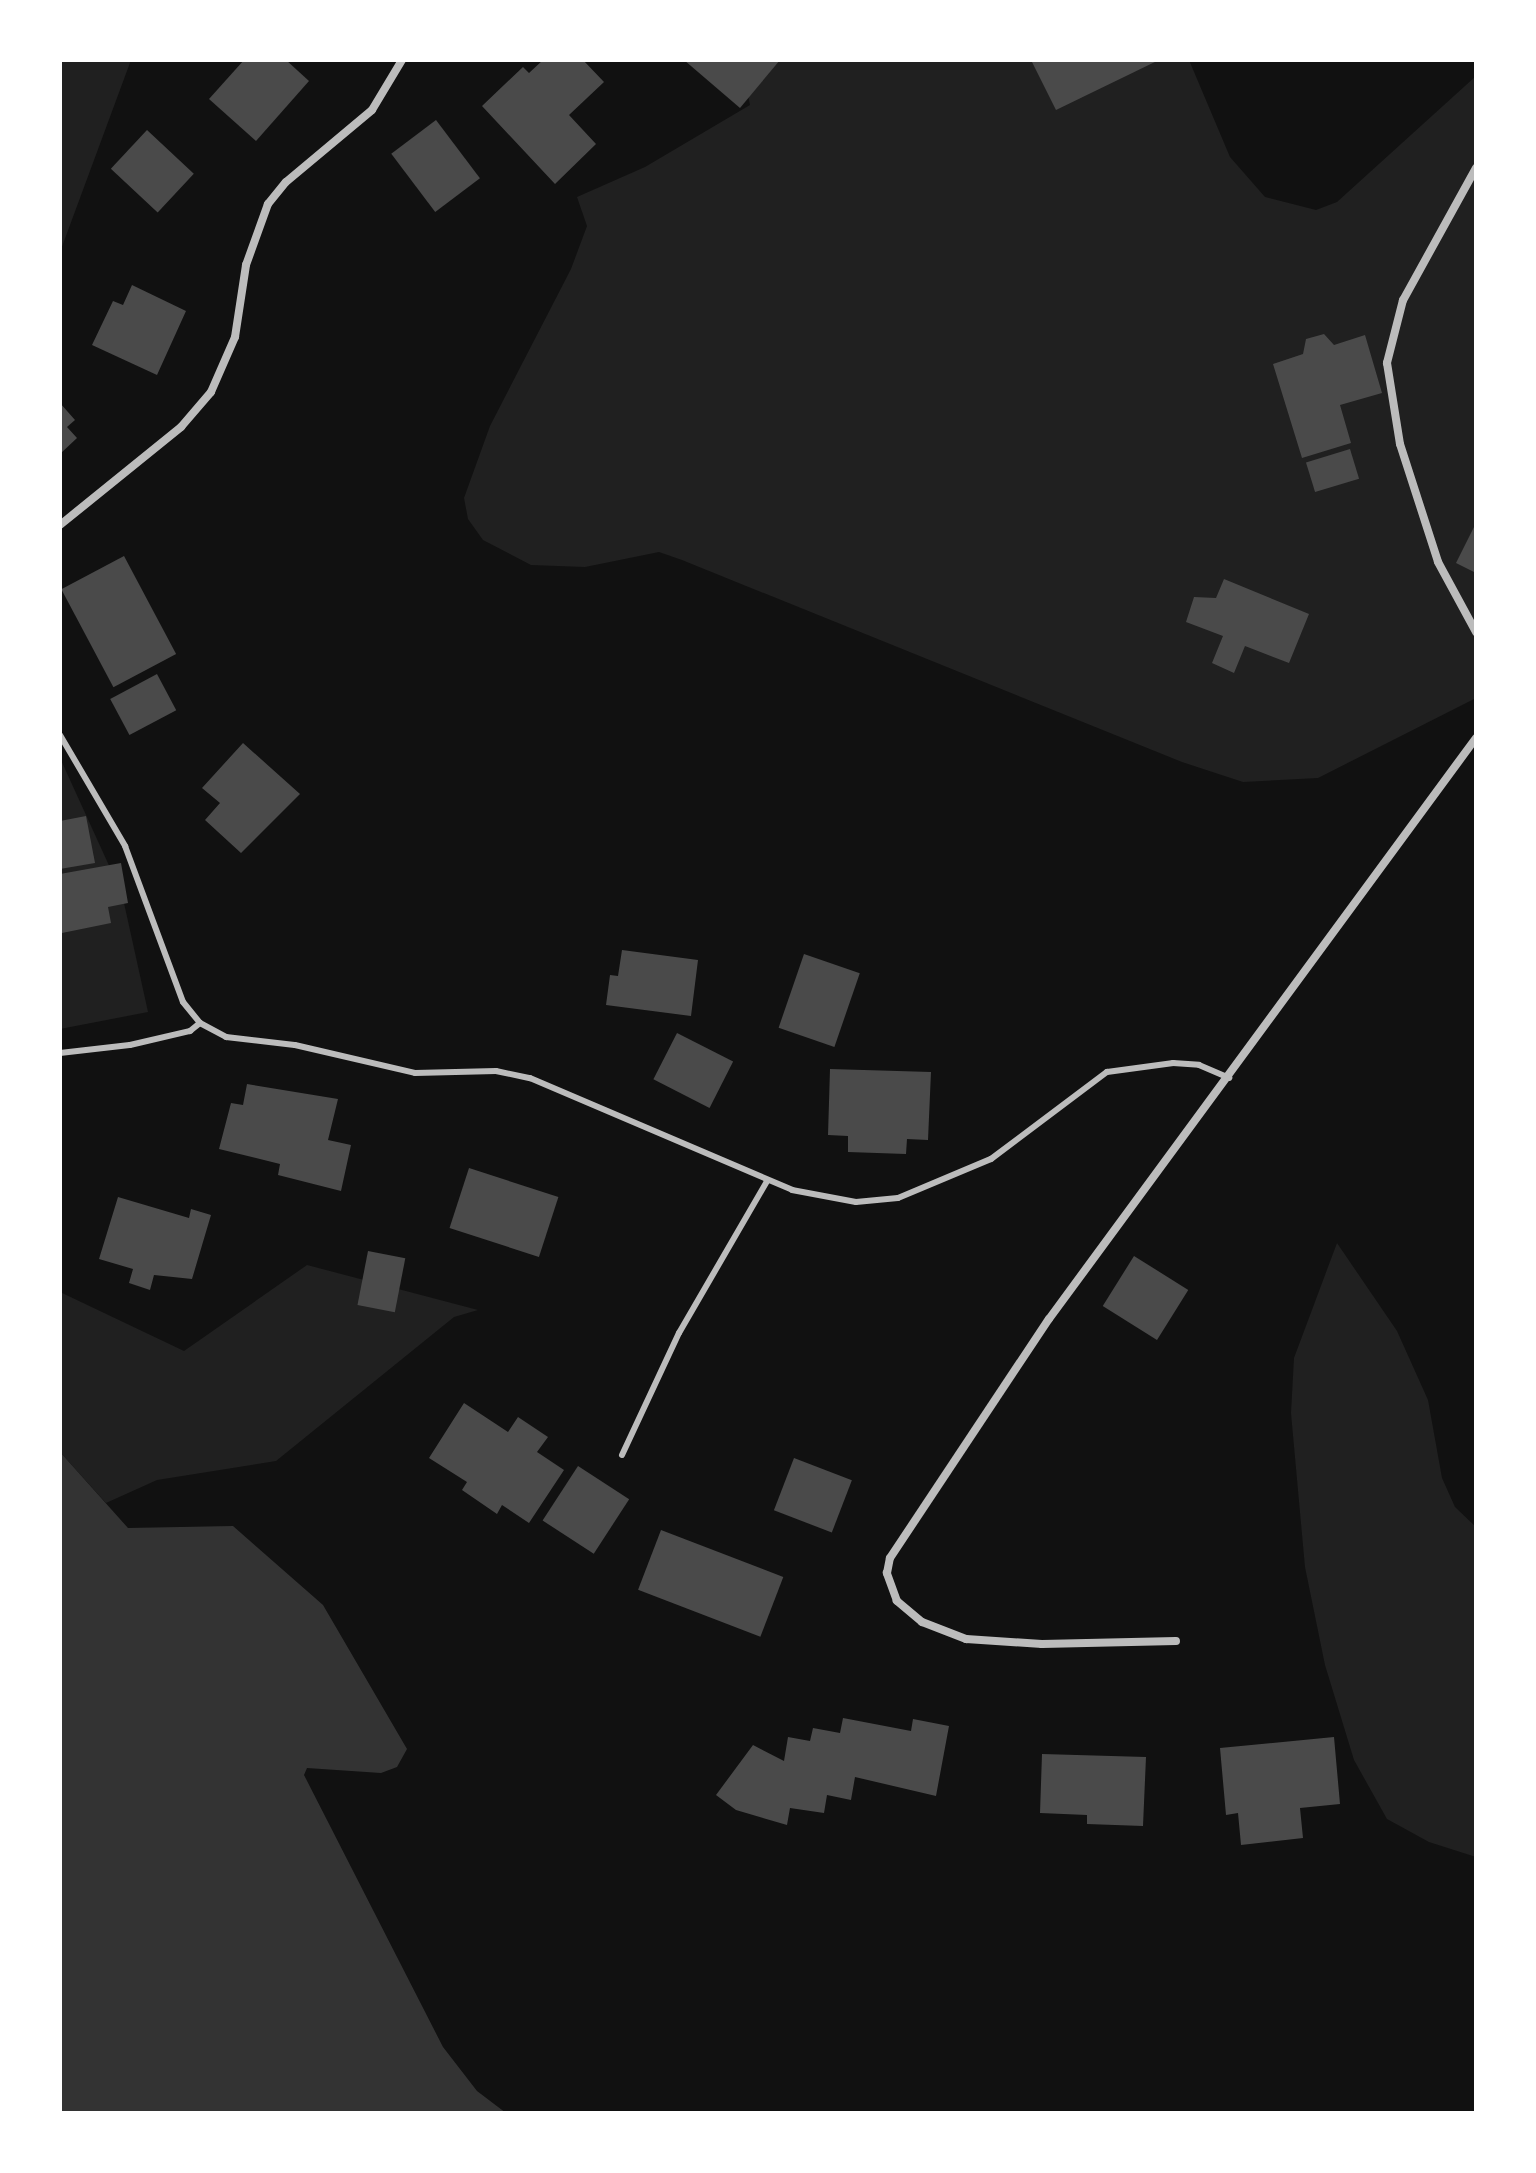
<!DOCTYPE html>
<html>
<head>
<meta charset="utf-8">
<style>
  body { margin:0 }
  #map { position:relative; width:1536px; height:2173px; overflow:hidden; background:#111; font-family:"Archivo Narrow",sans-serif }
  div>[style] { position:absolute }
  .green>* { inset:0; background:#202020 }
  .water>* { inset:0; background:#333 }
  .building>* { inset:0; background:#4a4a4a; transform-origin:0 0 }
  .service>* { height:6px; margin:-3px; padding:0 3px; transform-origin:3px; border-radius:3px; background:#bcbcbc }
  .minor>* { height:8px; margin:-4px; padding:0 4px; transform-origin:4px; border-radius:4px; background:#bcbcbc }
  span { translate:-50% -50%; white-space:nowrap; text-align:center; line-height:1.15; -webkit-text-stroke:6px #fff; paint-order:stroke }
  .frame { position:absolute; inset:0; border:62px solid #fff; pointer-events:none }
</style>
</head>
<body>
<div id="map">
  <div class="green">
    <i style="clip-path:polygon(60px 60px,131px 60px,60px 252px)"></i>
    <i style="clip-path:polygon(741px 60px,1189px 60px,1230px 157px,1265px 197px,1316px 210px,1337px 202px,1476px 76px,1476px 698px,1318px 778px,1243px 782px,1182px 762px,682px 560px,659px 552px,585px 567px,531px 565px,483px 540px,468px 519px,464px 498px,490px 426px,571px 269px,587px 226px,577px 197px,645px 167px,750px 105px)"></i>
    <i style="clip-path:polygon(60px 758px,122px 894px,148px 1012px,60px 1029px)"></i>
    <i style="clip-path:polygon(1337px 1243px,1397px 1331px,1428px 1400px,1442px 1478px,1455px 1507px,1476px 1527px,1476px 1857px,1429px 1842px,1387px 1819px,1354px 1760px,1325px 1665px,1305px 1567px,1291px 1413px,1294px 1358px)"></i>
    <i style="clip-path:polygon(307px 1265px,478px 1310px,454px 1317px,276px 1461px,157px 1480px,106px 1503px,60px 1452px,60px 1292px,184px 1351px)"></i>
  </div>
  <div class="water">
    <i style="clip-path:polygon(60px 1452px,128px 1528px,233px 1526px,323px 1605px,407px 1749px,397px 1767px,381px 1773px,307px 1768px,304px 1775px,443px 2047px,477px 2091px,506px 2113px,60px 2113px)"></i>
  </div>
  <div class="building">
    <i style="clip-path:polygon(244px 60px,286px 60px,309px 81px,256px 141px,209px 99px)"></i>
    <i style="clip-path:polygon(543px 60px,583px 60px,604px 82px,569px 115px,596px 144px,555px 184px,482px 106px,523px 67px,529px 73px)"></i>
    <i style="clip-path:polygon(684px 60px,780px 60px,740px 108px)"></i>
    <i style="clip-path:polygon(1031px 60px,1159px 60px,1056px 110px)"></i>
    <i style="left:436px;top:120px;width:73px;height:56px;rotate:53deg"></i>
    <i style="left:147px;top:130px;width:64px;height:53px;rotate:43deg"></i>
    <i style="clip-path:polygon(132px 285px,186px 311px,157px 375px,92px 345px,113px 301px,123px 305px)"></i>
    <i style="clip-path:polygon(1324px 334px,1334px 345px,1365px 335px,1382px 393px,1340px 405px,1351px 443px,1302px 458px,1273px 364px,1303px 354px,1306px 339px)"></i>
    <i style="clip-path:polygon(60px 403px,75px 420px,67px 427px,77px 438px,60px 454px)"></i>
    <i style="left:1350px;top:449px;width:31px;height:46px;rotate:73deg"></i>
    <i style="clip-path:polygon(1476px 523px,1476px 573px,1456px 563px)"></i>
    <i style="left:124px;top:556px;width:111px;height:71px;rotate:62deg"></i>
    <i style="clip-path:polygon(1224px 579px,1309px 614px,1289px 663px,1245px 646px,1234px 673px,1212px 663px,1223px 636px,1186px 622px,1194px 597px,1216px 598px)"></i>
    <i style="left:157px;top:674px;width:41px;height:53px;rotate:62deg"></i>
    <i style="clip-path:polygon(243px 743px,300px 794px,241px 853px,205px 820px,220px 803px,202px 788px)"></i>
    <i style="clip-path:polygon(86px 816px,95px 863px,60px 869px,60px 821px)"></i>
    <i style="clip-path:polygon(121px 863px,128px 903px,108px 907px,111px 923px,62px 933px,60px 874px)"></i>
    <i style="clip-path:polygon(622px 950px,698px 960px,691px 1016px,606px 1005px,610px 975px,618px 976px)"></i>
    <i style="left:804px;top:954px;width:59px;height:78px;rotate:19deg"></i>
    <i style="left:677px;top:1033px;width:63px;height:52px;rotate:27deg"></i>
    <i style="clip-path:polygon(830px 1069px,931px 1072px,928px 1140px,907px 1139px,906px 1154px,848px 1152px,848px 1136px,828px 1135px)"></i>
    <i style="clip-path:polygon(247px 1084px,338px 1099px,328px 1140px,351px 1145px,341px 1191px,278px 1175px,280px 1164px,219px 1149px,231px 1103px,243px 1105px)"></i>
    <i style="left:469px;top:1168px;width:94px;height:63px;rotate:18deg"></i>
    <i style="clip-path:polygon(118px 1197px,189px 1218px,191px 1209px,211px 1215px,192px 1279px,154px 1275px,150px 1290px,129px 1283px,133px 1269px,99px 1259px)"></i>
    <i style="left:368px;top:1251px;width:38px;height:55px;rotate:11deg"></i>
    <i style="left:1134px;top:1256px;width:64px;height:59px;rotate:32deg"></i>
    <i style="clip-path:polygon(464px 1403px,508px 1432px,518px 1417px,548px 1437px,537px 1452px,564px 1470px,529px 1523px,502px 1505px,497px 1514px,462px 1490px,467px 1482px,429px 1458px)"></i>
    <i style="left:794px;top:1458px;width:62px;height:56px;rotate:21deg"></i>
    <i style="left:578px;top:1466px;width:61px;height:65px;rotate:33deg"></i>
    <i style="left:661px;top:1530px;width:131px;height:64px;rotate:21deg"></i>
    <i style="clip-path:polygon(843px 1718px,911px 1731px,913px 1719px,949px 1726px,936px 1796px,855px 1777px,851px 1800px,827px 1795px,824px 1813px,790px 1808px,787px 1825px,736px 1810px,716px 1795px,753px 1745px,784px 1761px,788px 1737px,810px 1741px,813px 1728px,840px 1733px)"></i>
    <i style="clip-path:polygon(1334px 1737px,1340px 1804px,1300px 1808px,1303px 1838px,1241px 1845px,1238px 1813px,1226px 1815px,1220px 1748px)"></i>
    <i style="clip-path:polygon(1042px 1754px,1146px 1757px,1143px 1826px,1087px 1824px,1087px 1815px,1040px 1813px)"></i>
  </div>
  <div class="service">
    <i style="left:60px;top:735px;width:129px;rotate:59.6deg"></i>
    <i style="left:125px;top:846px;width:166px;rotate:69.6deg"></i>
    <i style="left:183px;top:1002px;width:27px;rotate:51deg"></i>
    <i style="left:200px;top:1023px;width:30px;rotate:28deg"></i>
    <i style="left:226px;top:1037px;width:69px;rotate:6.6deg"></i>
    <i style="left:295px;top:1045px;width:123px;rotate:13.1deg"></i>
    <i style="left:415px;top:1073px;width:81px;rotate:-1.4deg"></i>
    <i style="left:496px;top:1071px;width:35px;rotate:12deg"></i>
    <i style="left:530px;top:1078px;width:285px;rotate:23.1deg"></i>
    <i style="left:792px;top:1190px;width:65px;rotate:10.6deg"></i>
    <i style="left:856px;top:1202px;width:42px;rotate:-5.4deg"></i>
    <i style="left:898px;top:1198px;width:101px;rotate:-22.8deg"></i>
    <i style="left:991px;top:1159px;width:145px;rotate:-36.9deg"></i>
    <i style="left:1107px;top:1072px;width:67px;rotate:-7.8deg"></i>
    <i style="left:1173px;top:1063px;width:26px;rotate:4deg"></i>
    <i style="left:1199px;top:1065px;width:33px;rotate:23deg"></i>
    <i style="left:60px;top:1053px;width:70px;rotate:-6.5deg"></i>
    <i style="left:130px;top:1045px;width:62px;rotate:-13.1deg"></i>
    <i style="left:190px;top:1031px;width:13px;rotate:-39deg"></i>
    <i style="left:622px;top:1455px;width:135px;rotate:-65deg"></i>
    <i style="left:679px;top:1333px;width:176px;rotate:-59.9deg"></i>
  </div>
  <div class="minor">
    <i style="left:1476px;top:168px;width:151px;rotate:118.9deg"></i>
    <i style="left:1403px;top:300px;width:65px;rotate:104.3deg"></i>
    <i style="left:1387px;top:363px;width:82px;rotate:80.9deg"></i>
    <i style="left:1400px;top:444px;width:124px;rotate:72.1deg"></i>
    <i style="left:1438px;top:562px;width:80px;rotate:61.5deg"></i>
    <i style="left:60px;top:525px;width:156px;rotate:-39deg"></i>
    <i style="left:181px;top:427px;width:46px;rotate:-49.4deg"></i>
    <i style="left:211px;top:392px;width:60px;rotate:-66.4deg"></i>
    <i style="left:235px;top:337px;width:73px;rotate:-81.3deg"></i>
    <i style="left:246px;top:265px;width:65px;rotate:-70.2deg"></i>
    <i style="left:268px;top:204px;width:28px;rotate:-51deg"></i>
    <i style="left:286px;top:182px;width:112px;rotate:-39.9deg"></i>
    <i style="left:372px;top:110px;width:58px;rotate:-59deg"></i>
    <i style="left:1176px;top:1641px;width:134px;rotate:178.7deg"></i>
    <i style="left:1042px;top:1644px;width:76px;rotate:-176.2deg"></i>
    <i style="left:966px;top:1639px;width:47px;rotate:-158.9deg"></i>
    <i style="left:922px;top:1622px;width:33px;rotate:-140deg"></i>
    <i style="left:897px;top:1601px;width:30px;rotate:-110deg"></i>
    <i style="left:887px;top:1573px;width:15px;rotate:-79deg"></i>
    <i style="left:890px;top:1558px;width:287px;rotate:-56.4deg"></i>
    <i style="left:1049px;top:1319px;width:721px;rotate:-53.69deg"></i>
  </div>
  <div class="frame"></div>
</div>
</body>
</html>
